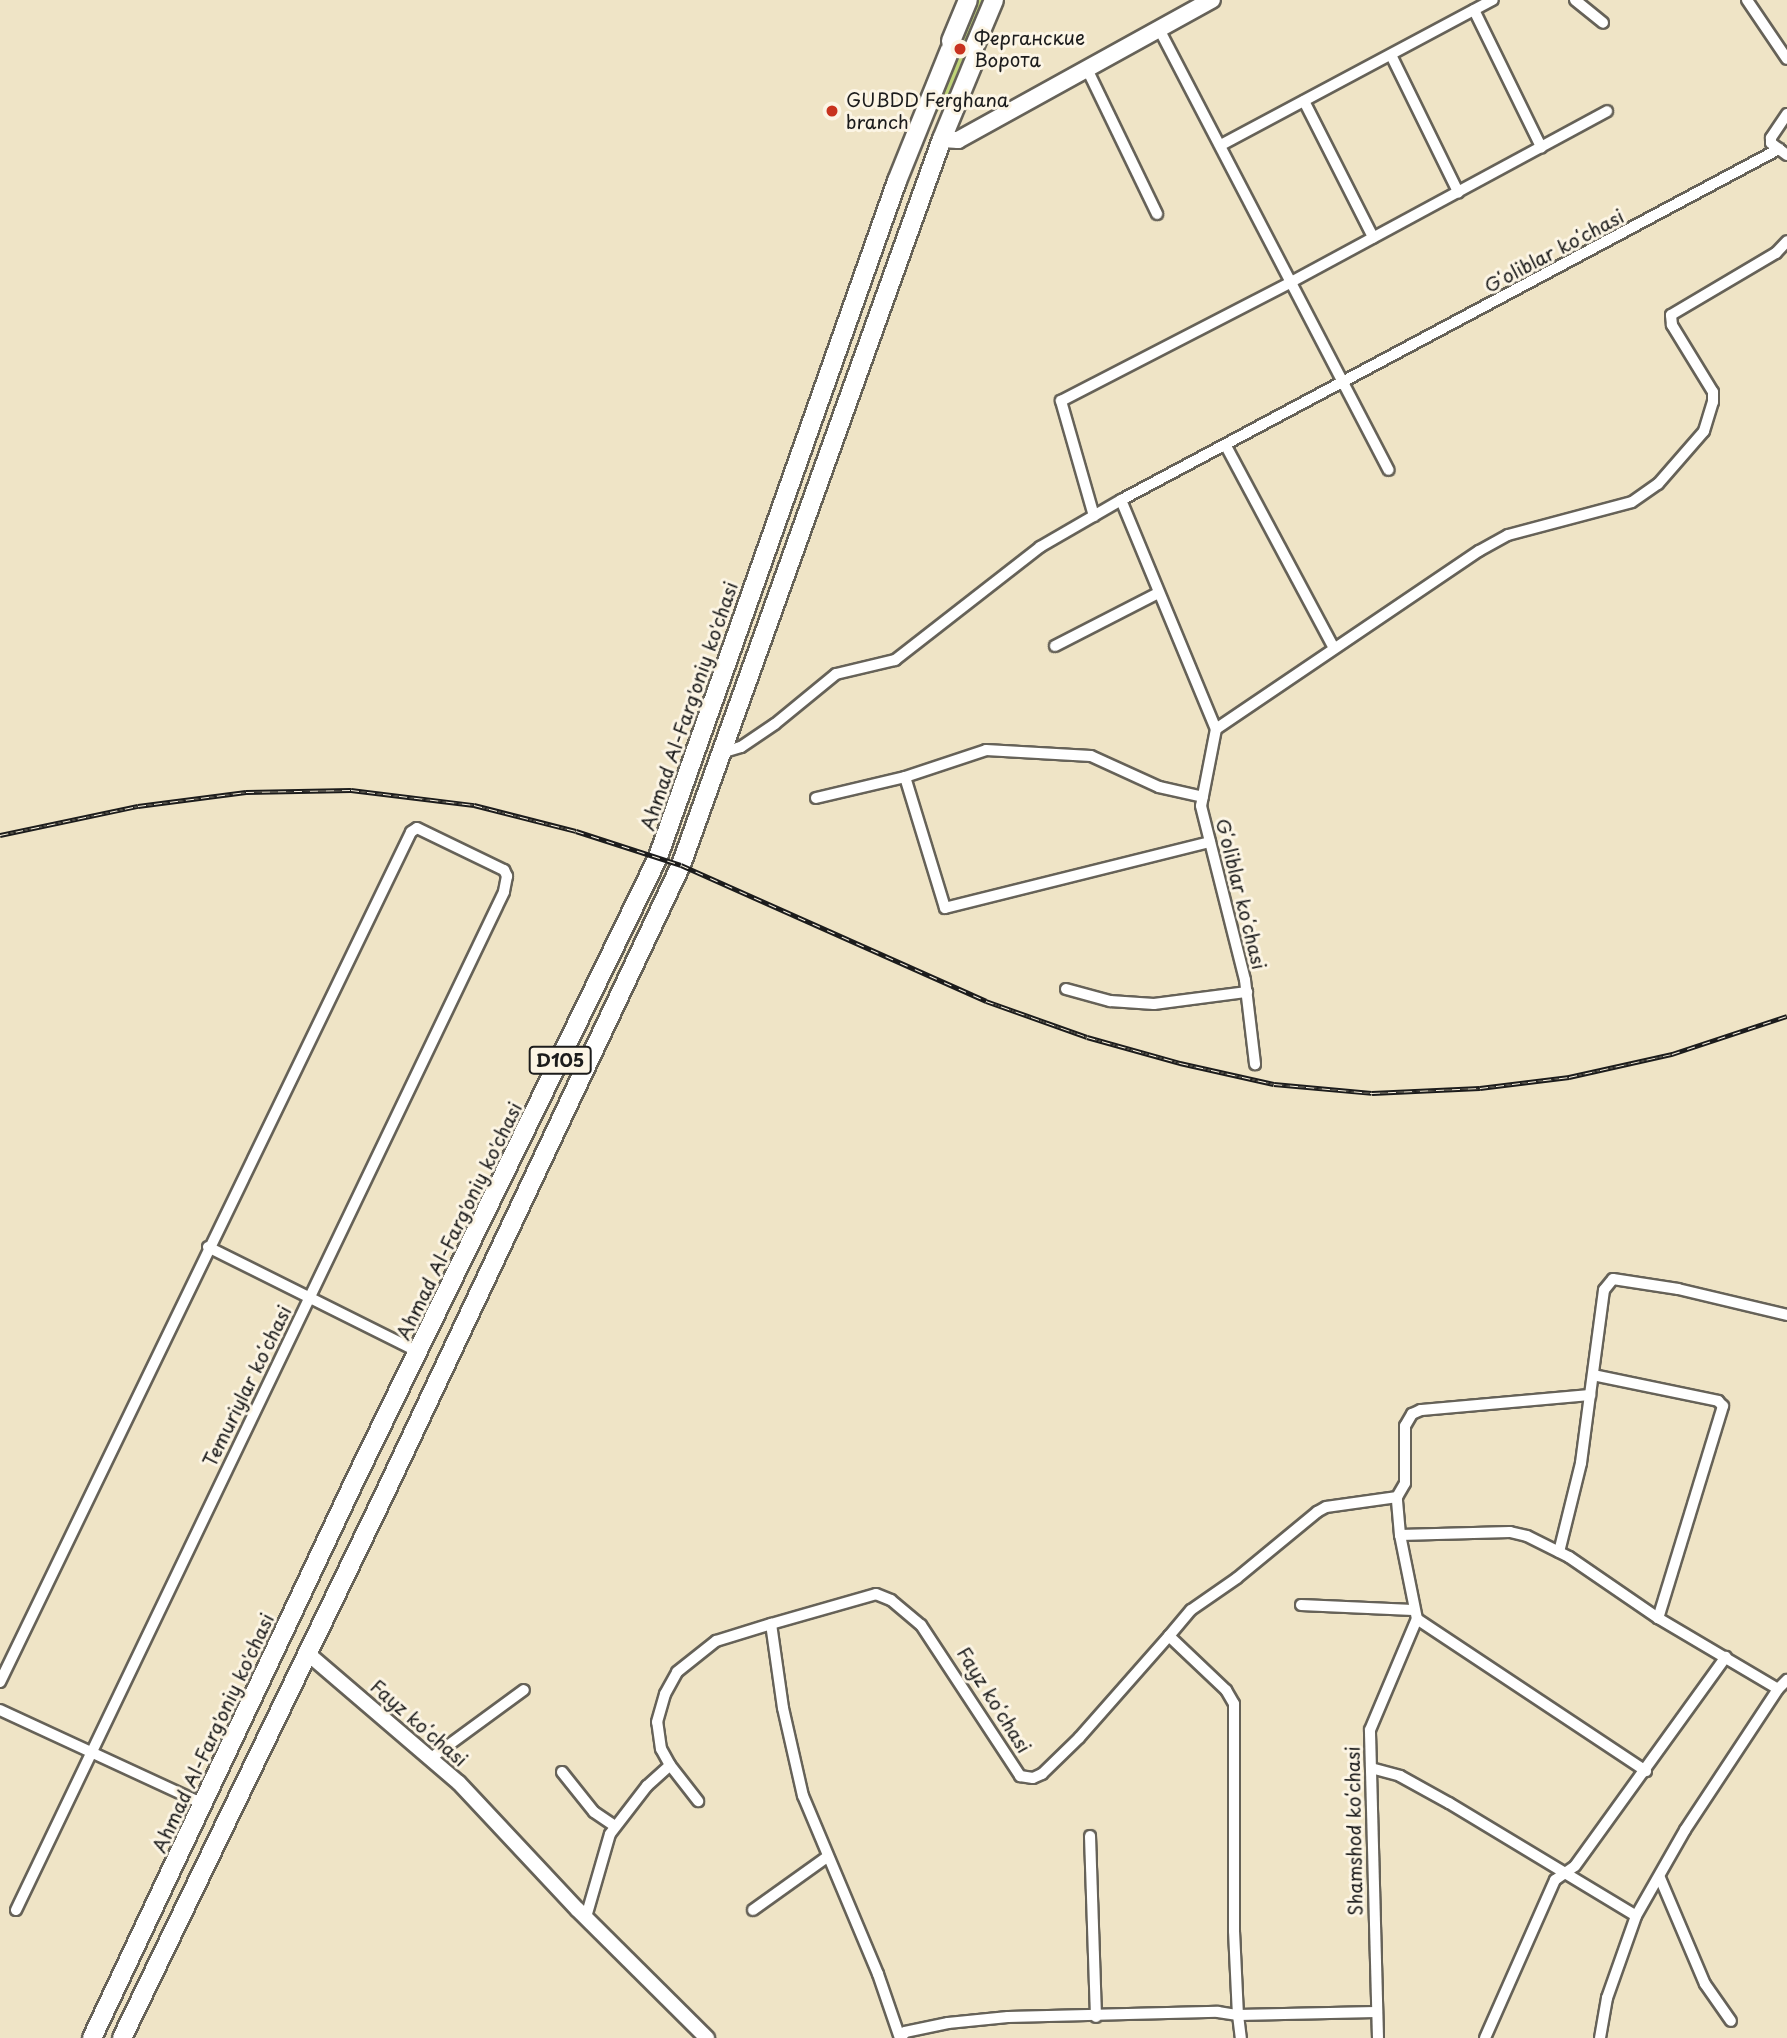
<!DOCTYPE html>
<html>
<head>
<meta charset="utf-8">
<style>
  body { margin:0 }
  #map { position:relative; width:1787px; height:2038px; overflow:hidden; background:#efe4c6; font-family:"Playpen Sans",sans-serif }
  div>[style] { position:absolute }
  .green>* { inset:0; background:#bfd478 }
  .roads { filter:drop-shadow(2px 0 #666258) drop-shadow(-2px 0 #666258) drop-shadow(0 2px #666258) drop-shadow(0 -2px #666258) }
  .minor>* { height:10px; margin:-5px; padding:0 5px; transform-origin:5px; border-radius:5px; background:#fff }
  .tertiary>* { height:14px; margin:-7px; padding:0 7px; transform-origin:7px; border-radius:7px; background:#fff }
  .secondary>* { height:16px; margin:-8px; padding:0 8px; transform-origin:8px; border-radius:8px; background:#fff }
  .trunk>* { height:18px; margin:-9px; padding:0 9px; transform-origin:9px; border-radius:9px; background:#fff }
  .rail>* { height:5px; margin-top:-2.5px; transform-origin:0; background:repeating-linear-gradient(90deg,#fcf5e5 0 8px,#1c1c1c 0 16px); box-sizing:border-box; border-block:2px solid #1c1c1c }
  .dots>* { width:19px; height:19px; translate:-50% -50%; box-sizing:border-box; border:4px solid #fcf5e5; border-radius:50% }
  span { translate:-50% -50%; white-space:nowrap; text-align:center; line-height:1.15; -webkit-text-stroke:6px #fcf5e5; paint-order:stroke }
  .shield-label span { padding:2px 5px; background:#fcf5e5; border:2px solid; border-radius:5px; -webkit-text-stroke-width:0 }
  .shield-label { font-size:18px; color:#1c1c1c; font-weight:700 }
  .poi-label { font-size:19px; color:#1c1c1c }
  .left { translate:0 -50%; text-align:left }
  .street-label { font-size:19px; color:#1c1c1c }
</style>
</head>
<body>
<div id="map">
  <div class="green">
    <i style="clip-path:polygon(974px 0,987px 0,945px 102px,930px 122px,933px 97px)"></i>
  </div>
  <div class="roads">
    <div class="minor">
      <i style="left:1575px;top:0;width:36px;rotate:39deg"></i>
      <i style="left:1747px;top:0;width:71px;rotate:55.9deg"></i>
      <i style="left:1474px;top:10px;width:153px;rotate:63.9deg"></i>
      <i style="left:1159px;top:29px;width:497px;rotate:62.5deg"></i>
      <i style="left:1391px;top:55px;width:153px;rotate:63.9deg"></i>
      <i style="left:1087px;top:69px;width:161px;rotate:64.2deg"></i>
      <i style="left:1304px;top:101px;width:153px;rotate:63.1deg"></i>
      <i style="left:1787px;top:114px;width:29px;rotate:124deg"></i>
      <i style="left:1771px;top:138px;width:5px;rotate:90deg"></i>
      <i style="left:1771px;top:143px;width:20px;rotate:37deg"></i>
      <i style="left:1221px;top:145px;width:308px;rotate:-28.1deg"></i>
      <i style="left:1226px;top:446px;width:229px;rotate:61.9deg"></i>
      <i style="left:1121px;top:500px;width:248px;rotate:67.5deg"></i>
      <i style="left:1216px;top:729px;width:78px;rotate:101deg"></i>
      <i style="left:1201px;top:806px;width:179px;rotate:75.8deg"></i>
      <i style="left:1245px;top:980px;width:85px;rotate:83.2deg"></i>
      <i style="left:1094px;top:516px;width:120px;rotate:-106deg"></i>
      <i style="left:1061px;top:401px;width:261px;rotate:-27.3deg"></i>
      <i style="left:1293px;top:281px;width:357px;rotate:-28.4deg"></i>
      <i style="left:1055px;top:646px;width:116px;rotate:-27.2deg"></i>
      <i style="left:1216px;top:729px;width:318px;rotate:-34.1deg"></i>
      <i style="left:1479px;top:551px;width:33px;rotate:-29deg"></i>
      <i style="left:1508px;top:535px;width:128px;rotate:-14.9deg"></i>
      <i style="left:1632px;top:502px;width:32px;rotate:-35deg"></i>
      <i style="left:1658px;top:484px;width:70px;rotate:-49deg"></i>
      <i style="left:1704px;top:431px;width:30px;rotate:-73deg"></i>
      <i style="left:1713px;top:402px;width:10px;rotate:-90deg"></i>
      <i style="left:1713px;top:392px;width:79px;rotate:-121.5deg"></i>
      <i style="left:1672px;top:325px;width:10px;rotate:-96deg"></i>
      <i style="left:1671px;top:315px;width:122px;rotate:-30.6deg"></i>
      <i style="left:1776px;top:253px;width:16px;rotate:-47deg"></i>
      <i style="left:721px;top:753px;width:21px;rotate:-17deg"></i>
      <i style="left:741px;top:747px;width:41px;rotate:-34.1deg"></i>
      <i style="left:775px;top:724px;width:79px;rotate:-39.3deg"></i>
      <i style="left:836px;top:674px;width:61px;rotate:-13.3deg"></i>
      <i style="left:895px;top:660px;width:184px;rotate:-37.9deg"></i>
      <i style="left:1040px;top:547px;width:94px;rotate:-30.1deg"></i>
      <i style="left:1121px;top:500px;width:746px;rotate:-28.08deg"></i>
      <i style="left:905px;top:777px;width:137px;rotate:73deg"></i>
      <i style="left:945px;top:908px;width:273px;rotate:-14deg"></i>
      <i style="left:816px;top:798px;width:91px;rotate:-13.3deg"></i>
      <i style="left:905px;top:777px;width:85px;rotate:-18.4deg"></i>
      <i style="left:986px;top:750px;width:105px;rotate:3.3deg"></i>
      <i style="left:1091px;top:756px;width:75px;rotate:24.5deg"></i>
      <i style="left:1159px;top:787px;width:45px;rotate:12.8deg"></i>
      <i style="left:1066px;top:989px;width:46px;rotate:15.3deg"></i>
      <i style="left:1110px;top:1001px;width:44px;rotate:3.9deg"></i>
      <i style="left:1154px;top:1004px;width:94px;rotate:-7.4deg"></i>
      <i style="left:208px;top:1247px;width:236px;rotate:26.5deg"></i>
      <i style="left:1593px;top:1375px;width:128px;rotate:11.7deg"></i>
      <i style="left:1718px;top:1401px;width:7px;rotate:45deg"></i>
      <i style="left:1723px;top:1406px;width:222px;rotate:107deg"></i>
      <i style="left:1397px;top:1497px;width:16px;rotate:-60deg"></i>
      <i style="left:1405px;top:1483px;width:57px;rotate:-90deg"></i>
      <i style="left:1405px;top:1426px;width:14px;rotate:-60deg"></i>
      <i style="left:1412px;top:1414px;width:10px;rotate:-24deg"></i>
      <i style="left:1421px;top:1410px;width:170px;rotate:-5.1deg"></i>
      <i style="left:1590px;top:1395px;width:106px;rotate:-82.4deg"></i>
      <i style="left:1604px;top:1290px;width:14px;rotate:-51deg"></i>
      <i style="left:1613px;top:1279px;width:66px;rotate:8.7deg"></i>
      <i style="left:1678px;top:1289px;width:112px;rotate:13.4deg"></i>
      <i style="left:1400px;top:1535px;width:110px;rotate:-1.6deg"></i>
      <i style="left:1510px;top:1532px;width:17px;rotate:13deg"></i>
      <i style="left:1527px;top:1536px;width:47px;rotate:26.6deg"></i>
      <i style="left:1569px;top:1557px;width:108px;rotate:34.4deg"></i>
      <i style="left:1658px;top:1618px;width:139px;rotate:30.6deg"></i>
      <i style="left:1778px;top:1689px;width:13px;rotate:-45deg"></i>
      <i style="left:1559px;top:1552px;width:92px;rotate:-76.1deg"></i>
      <i style="left:1581px;top:1463px;width:69px;rotate:-82.5deg"></i>
      <i style="left:1301px;top:1605px;width:112px;rotate:2.6deg"></i>
      <i style="left:1417px;top:1619px;width:275px;rotate:33.6deg"></i>
      <i style="left:1169px;top:1636px;width:34px;rotate:-50deg"></i>
      <i style="left:1191px;top:1610px;width:56px;rotate:-34.8deg"></i>
      <i style="left:1237px;top:1578px;width:104px;rotate:-39.5deg"></i>
      <i style="left:1317px;top:1512px;width:10px;rotate:-29deg"></i>
      <i style="left:1326px;top:1507px;width:72px;rotate:-8deg"></i>
      <i style="left:0;top:1682px;width:944px;rotate:-64.19deg"></i>
      <i style="left:411px;top:832px;width:7px;rotate:-34deg"></i>
      <i style="left:417px;top:828px;width:97px;rotate:25.8deg"></i>
      <i style="left:504px;top:870px;width:7px;rotate:63deg"></i>
      <i style="left:507px;top:876px;width:16px;rotate:101deg"></i>
      <i style="left:504px;top:892px;width:1129px;rotate:115.61deg"></i>
      <i style="left:0;top:1710px;width:224px;rotate:24.8deg"></i>
      <i style="left:431px;top:1758px;width:115px;rotate:-36.2deg"></i>
      <i style="left:670px;top:1765px;width:18px;rotate:-119deg"></i>
      <i style="left:661px;top:1749px;width:27px;rotate:-98deg"></i>
      <i style="left:657px;top:1722px;width:29px;rotate:-74deg"></i>
      <i style="left:665px;top:1694px;width:25px;rotate:-61deg"></i>
      <i style="left:677px;top:1672px;width:50px;rotate:-38.5deg"></i>
      <i style="left:716px;top:1641px;width:58px;rotate:-17.2deg"></i>
      <i style="left:1371px;top:1768px;width:30px;rotate:15deg"></i>
      <i style="left:1400px;top:1776px;width:56px;rotate:28.9deg"></i>
      <i style="left:1449px;top:1803px;width:218px;rotate:31.1deg"></i>
      <i style="left:562px;top:1772px;width:51px;rotate:51.3deg"></i>
      <i style="left:594px;top:1812px;width:25px;rotate:34deg"></i>
      <i style="left:1090px;top:1836px;width:181px;rotate:88.1deg"></i>
      <i style="left:1660px;top:1878px;width:115px;rotate:67deg"></i>
      <i style="left:1705px;top:1984px;width:45px;rotate:54.9deg"></i>
      <i style="left:753px;top:1910px;width:91px;rotate:-35.6deg"></i>
      <i style="left:586px;top:1917px;width:86px;rotate:-73.9deg"></i>
      <i style="left:610px;top:1834px;width:61px;rotate:-52.4deg"></i>
      <i style="left:647px;top:1786px;width:31px;rotate:-42deg"></i>
      <i style="left:670px;top:1765px;width:46px;rotate:52.1deg"></i>
      <i style="left:900px;top:2038px;width:68px;rotate:-109deg"></i>
      <i style="left:878px;top:1974px;width:193px;rotate:-112.8deg"></i>
      <i style="left:803px;top:1796px;width:90px;rotate:-102.8deg"></i>
      <i style="left:783px;top:1708px;width:85px;rotate:-98.1deg"></i>
      <i style="left:771px;top:1624px;width:109px;rotate:-15.9deg"></i>
      <i style="left:876px;top:1594px;width:16px;rotate:22deg"></i>
      <i style="left:891px;top:1600px;width:39px;rotate:40deg"></i>
      <i style="left:921px;top:1625px;width:181px;rotate:56.7deg"></i>
      <i style="left:1020px;top:1776px;width:13px;rotate:9deg"></i>
      <i style="left:1033px;top:1778px;width:10px;rotate:-24deg"></i>
      <i style="left:1042px;top:1774px;width:52px;rotate:-44.2deg"></i>
      <i style="left:1079px;top:1738px;width:136px;rotate:-48.6deg"></i>
      <i style="left:1169px;top:1636px;width:79px;rotate:43.5deg"></i>
      <i style="left:1226px;top:1690px;width:16px;rotate:60deg"></i>
      <i style="left:1234px;top:1704px;width:227px;rotate:90deg"></i>
      <i style="left:1234px;top:1931px;width:84px;rotate:87.3deg"></i>
      <i style="left:1238px;top:2015px;width:138px;rotate:-1.2deg"></i>
      <i style="left:901px;top:2038px;width:7px;rotate:-56deg"></i>
      <i style="left:905px;top:2032px;width:44px;rotate:-11.8deg"></i>
      <i style="left:948px;top:2023px;width:60px;rotate:-5.7deg"></i>
      <i style="left:1008px;top:2017px;width:210px;rotate:-1.4deg"></i>
      <i style="left:1218px;top:2012px;width:20px;rotate:9deg"></i>
      <i style="left:1238px;top:2015px;width:23px;rotate:83deg"></i>
      <i style="left:1378px;top:2038px;width:308px;rotate:-91.5deg"></i>
      <i style="left:1370px;top:1730px;width:121px;rotate:-67.1deg"></i>
      <i style="left:1417px;top:1619px;width:86px;rotate:-101.4deg"></i>
      <i style="left:1400px;top:1535px;width:38px;rotate:-95deg"></i>
      <i style="left:1485px;top:2038px;width:173px;rotate:-66.1deg"></i>
      <i style="left:1555px;top:1880px;width:24px;rotate:-35deg"></i>
      <i style="left:1575px;top:1866px;width:258px;rotate:-54.2deg"></i>
      <i style="left:1600px;top:2038px;width:41px;rotate:-80.1deg"></i>
      <i style="left:1607px;top:1998px;width:87px;rotate:-70.5deg"></i>
      <i style="left:1636px;top:1916px;width:99px;rotate:-60.3deg"></i>
      <i style="left:1685px;top:1830px;width:169px;rotate:-56.6deg"></i>
    </div>
    <div class="tertiary">
      <i style="left:306px;top:1652px;width:201px;rotate:40.6deg"></i>
      <i style="left:459px;top:1783px;width:174px;rotate:46.9deg"></i>
      <i style="left:578px;top:1910px;width:182px;rotate:44.8deg"></i>
    </div>
    <div class="secondary">
      <i style="left:942px;top:139px;width:16px;rotate:4deg"></i>
      <i style="left:958px;top:140px;width:290px;rotate:-28.9deg"></i>
    </div>
    <div class="trunk">
      <i style="left:951px;top:41px;width:44px;rotate:-67.5deg"></i>
      <i style="left:973px;top:50px;width:54px;rotate:-67.2deg"></i>
      <i style="left:92px;top:2038px;width:617px;rotate:-64.76deg"></i>
      <i style="left:355px;top:1480px;width:693px;rotate:-64.06deg"></i>
      <i style="left:658px;top:857px;width:717px;rotate:-70.53deg"></i>
      <i style="left:897px;top:181px;width:141px;rotate:-68deg"></i>
      <i style="left:122px;top:2038px;width:603px;rotate:-64.24deg"></i>
      <i style="left:384px;top:1495px;width:696px;rotate:-64.76deg"></i>
      <i style="left:681px;top:865px;width:771px;rotate:-70.23deg"></i>
      <i style="left:942px;top:139px;width:87px;rotate:-67.6deg"></i>
    </div>
  </div>
  <div class="rail">
    <i style="left:0;top:835px;width:141px;rotate:-11.9deg"></i>
    <i style="left:138px;top:806px;width:109px;rotate:-7.4deg"></i>
    <i style="left:246px;top:792px;width:105px;rotate:-1.1deg"></i>
    <i style="left:351px;top:790px;width:124px;rotate:7deg"></i>
    <i style="left:474px;top:805px;width:105px;rotate:14.3deg"></i>
    <i style="left:576px;top:831px;width:110px;rotate:17.9deg"></i>
    <i style="left:681px;top:865px;width:334px;rotate:24deg"></i>
    <i style="left:986px;top:1001px;width:107px;rotate:19.6deg"></i>
    <i style="left:1087px;top:1037px;width:97px;rotate:15.6deg"></i>
    <i style="left:1180px;top:1063px;width:96px;rotate:12.6deg"></i>
    <i style="left:1274px;top:1084px;width:98px;rotate:5.2deg"></i>
    <i style="left:1372px;top:1093px;width:108px;rotate:-2.7deg"></i>
    <i style="left:1480px;top:1088px;width:90px;rotate:-7deg"></i>
    <i style="left:1569px;top:1077px;width:106px;rotate:-12.6deg"></i>
    <i style="left:1672px;top:1054px;width:121px;rotate:-18.3deg"></i>
  </div>
  <div class="dots">
    <i style="left:960px;top:49px;background:#c8321e"></i>
    <i style="left:832px;top:111px;background:#c8321e"></i>
  </div>
  <div class="shield-label">
    <span style="left:560px;top:1060px">D105</span>
  </div>
  <div class="poi-label">
    <span class="left" style="left:974px;top:49px">Ферганские<br>Ворота</span>
    <span class="left" style="left:846px;top:111px">GUBDD Ferghana<br>branch</span>
  </div>
  <div class="street-label">
    <span style="left:1554px;top:251px;rotate:-28deg">Gʻoliblar koʻchasi</span>
    <span style="left:689px;top:706px;rotate:-71deg">Ahmad Al-Farg'oniy ko'chasi</span>
    <span style="left:1241px;top:894px;rotate:76deg">Gʻoliblar koʻchasi</span>
    <span style="left:459px;top:1221px;rotate:-64deg">Ahmad Al-Farg'oniy ko'chasi</span>
    <span style="left:247px;top:1386px;rotate:-64deg">Temuriylar koʻchasi</span>
    <span style="left:994px;top:1700px;rotate:58deg">Fayz koʻchasi</span>
    <span style="left:419px;top:1723px;rotate:41deg">Fayz koʻchasi</span>
    <span style="left:213px;top:1733px;rotate:-65deg">Ahmad Al-Farg'oniy ko'chasi</span>
    <span style="left:1354px;top:1831px;rotate:-91deg">Shamshod koʻchasi</span>
  </div>
</div>
</body>
</html>
